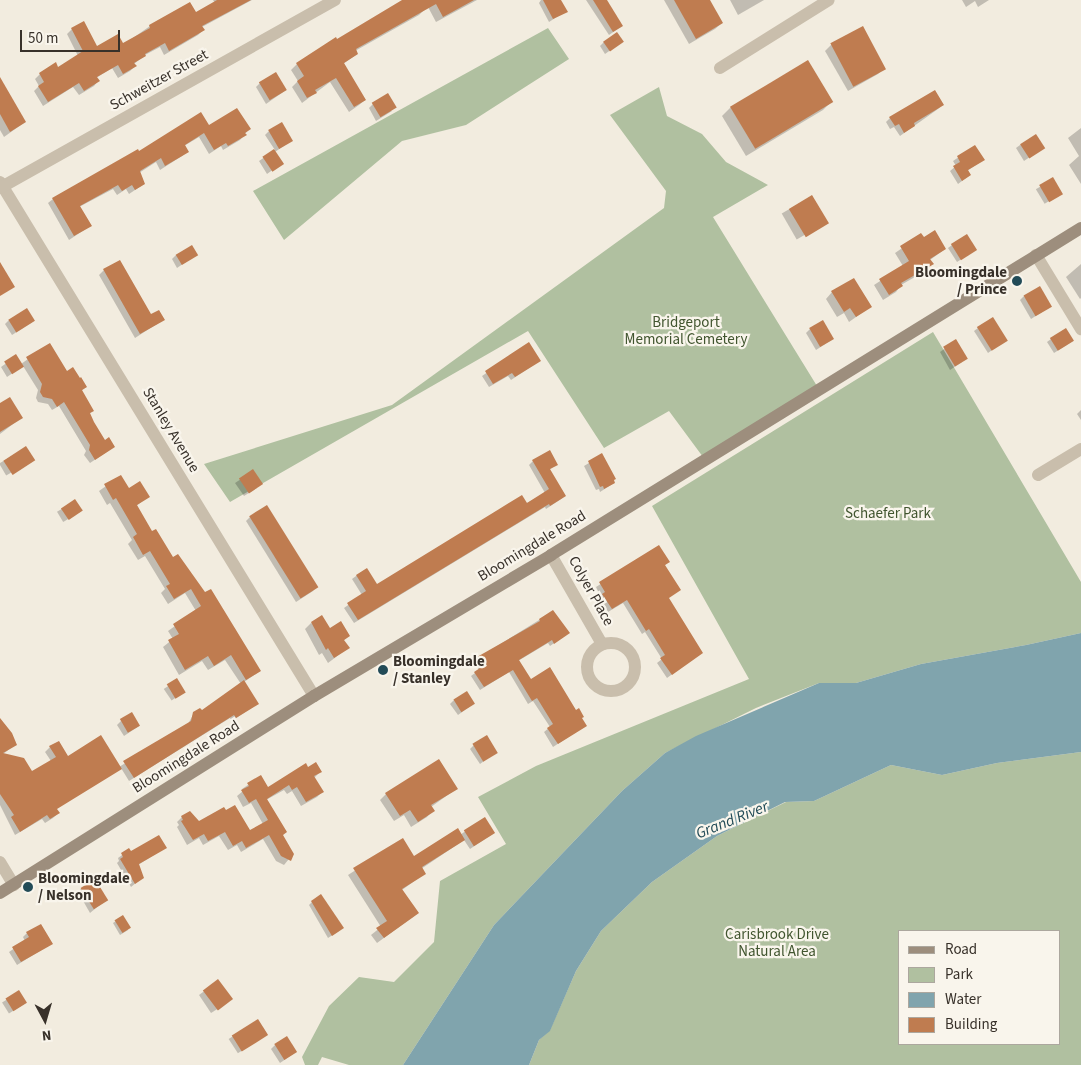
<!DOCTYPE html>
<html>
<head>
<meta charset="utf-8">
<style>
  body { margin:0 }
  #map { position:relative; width:1081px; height:1065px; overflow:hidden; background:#f2ecdf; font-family:"Source Sans 3",sans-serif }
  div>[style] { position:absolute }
  .green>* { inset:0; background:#b0c0a0 }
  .water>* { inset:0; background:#80a4ad }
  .shadow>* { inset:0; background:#0003; transform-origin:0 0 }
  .building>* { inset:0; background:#bf7c50; transform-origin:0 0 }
  .minor>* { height:12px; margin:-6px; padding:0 6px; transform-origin:6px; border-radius:6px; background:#c9beac }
  .minor>.ring { margin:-6px; padding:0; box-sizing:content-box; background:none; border:12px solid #c9beac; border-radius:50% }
  .secondary>* { height:12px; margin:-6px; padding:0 6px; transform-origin:6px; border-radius:6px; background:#9d8e7d }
  .dots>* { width:14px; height:14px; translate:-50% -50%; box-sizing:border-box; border:2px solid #f9f5ec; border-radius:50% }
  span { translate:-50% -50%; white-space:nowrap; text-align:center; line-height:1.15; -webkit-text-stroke:4.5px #f9f5ec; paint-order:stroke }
  .street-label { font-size:15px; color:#38312a }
  .poi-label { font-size:15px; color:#38312a; font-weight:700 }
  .right { translate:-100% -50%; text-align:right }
  .left { translate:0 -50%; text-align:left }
  .park-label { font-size:15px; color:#41552f }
  .water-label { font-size:16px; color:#224b57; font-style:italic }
  .legend { position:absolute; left:898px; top:930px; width:162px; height:115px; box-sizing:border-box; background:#f9f5ec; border:1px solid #aca79e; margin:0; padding:6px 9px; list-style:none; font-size:15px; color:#38312a }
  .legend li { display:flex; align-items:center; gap:10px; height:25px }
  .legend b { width:25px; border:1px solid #aca79e }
  .north { position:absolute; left:20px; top:995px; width:50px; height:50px; -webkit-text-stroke:4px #f9f5ec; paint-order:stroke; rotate:174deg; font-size:14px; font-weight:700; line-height:20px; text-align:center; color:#38312a }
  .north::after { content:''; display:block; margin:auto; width:18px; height:22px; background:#38312a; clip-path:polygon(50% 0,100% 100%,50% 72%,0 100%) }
  .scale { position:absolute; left:20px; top:30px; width:100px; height:22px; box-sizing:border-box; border:2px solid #38312a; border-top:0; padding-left:6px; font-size:15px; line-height:18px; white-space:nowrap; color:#38312a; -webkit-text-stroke:4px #f9f5ec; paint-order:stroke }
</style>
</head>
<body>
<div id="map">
  <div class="green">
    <i style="clip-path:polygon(548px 28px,569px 59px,466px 125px,402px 141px,284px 240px,253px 191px)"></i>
    <i style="clip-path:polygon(659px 87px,667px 116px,702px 134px,726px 162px,768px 185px,713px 217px,817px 386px,703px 457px,669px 411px,604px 448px,528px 331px,230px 502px,204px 464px,392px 405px,664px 208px,666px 191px,610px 115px)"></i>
    <i style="clip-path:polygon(933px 332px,1081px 582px,1081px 633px,1026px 645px,921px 664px,856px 683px,819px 683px,756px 708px,665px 753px,622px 791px,494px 925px,403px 1065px,349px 1065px,322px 1057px,318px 1065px,305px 1065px,302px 1057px,329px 1006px,359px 977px,394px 982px,434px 942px,440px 881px,506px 844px,478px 797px,536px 766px,749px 679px,652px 506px)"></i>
    <i style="clip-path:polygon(evenodd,1081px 752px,1081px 1065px,529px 1065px,539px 1040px,550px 1030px,576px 971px,601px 931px,652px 882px,717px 836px,786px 802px,814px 801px,891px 765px,942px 775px,997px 763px,1081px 752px,900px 931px,1060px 931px,1060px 1044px,900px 1044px,900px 931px)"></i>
  </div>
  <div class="water">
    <i style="clip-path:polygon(1081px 633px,1081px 752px,997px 763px,942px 775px,891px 765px,814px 801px,785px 802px,717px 836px,652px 882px,601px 931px,576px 971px,550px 1031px,539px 1040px,529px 1065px,403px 1065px,494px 925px,622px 791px,665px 753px,696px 736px,819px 683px,856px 683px,921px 664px,1026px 645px)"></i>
  </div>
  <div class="shadow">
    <i style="clip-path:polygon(213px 0,252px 0,202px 27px,203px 30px,198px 35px,164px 55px,160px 47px,145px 55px,134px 64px,135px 66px,130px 71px,118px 78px,112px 68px,96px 78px,98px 81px,94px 86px,79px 95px,73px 87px,43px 106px,34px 91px,39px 86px,35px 79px,40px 74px,55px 64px,58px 69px,78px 56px,67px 34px,72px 29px,97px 48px,123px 45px,150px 26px,196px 14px,215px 3px)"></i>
    <i style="clip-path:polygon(405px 0,419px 0,425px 9px,419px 15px,355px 51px,357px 54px,343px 64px,365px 100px,359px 105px,349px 112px,330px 82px,302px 103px,292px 87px,298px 81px,291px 70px,297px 64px,336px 39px,337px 41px)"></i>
    <i style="clip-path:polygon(434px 0,477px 0,436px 22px,428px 7px)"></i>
    <i style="clip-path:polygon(541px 0,560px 0,566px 11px,549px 22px,539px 3px)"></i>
    <i style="clip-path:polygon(586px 0,605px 0,622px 26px,609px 35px)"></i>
    <i style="clip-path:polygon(664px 0,708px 0,722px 23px,715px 29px,689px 44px)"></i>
    <i style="clip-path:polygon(730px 0,764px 0,738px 15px)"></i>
    <i style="clip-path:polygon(962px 0,989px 0,978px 7px,975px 1px,966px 7px)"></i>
    <i style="clip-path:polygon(862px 28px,884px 68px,878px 74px,848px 91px,825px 51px,831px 45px)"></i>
    <i style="clip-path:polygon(604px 42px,622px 42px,605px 54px,600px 46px)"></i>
    <i style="clip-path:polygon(808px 62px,832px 101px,823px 110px,746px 156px,722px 116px,731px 107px)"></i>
    <i style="clip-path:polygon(260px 83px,286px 90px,266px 104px,256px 87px)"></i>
    <i style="clip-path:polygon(0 87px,25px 122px,4px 137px,0 130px)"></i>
    <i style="clip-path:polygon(934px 92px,942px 105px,938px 109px,900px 136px,894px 127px,890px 129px,886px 122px,890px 118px)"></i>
    <i style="clip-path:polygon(373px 104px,392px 111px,376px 121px,369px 108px)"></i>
    <i style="clip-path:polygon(209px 126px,249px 129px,240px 140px,223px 150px,221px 146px,209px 154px,199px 137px,184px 146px,187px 151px,182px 156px,160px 170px,156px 162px,139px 173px,144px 184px,129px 194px,126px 189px,117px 195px,113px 189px,79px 207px,90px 226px,69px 240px,48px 203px,53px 199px,138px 152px)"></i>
    <i style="clip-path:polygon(1081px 128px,1081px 184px,1069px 165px,1079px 156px,1068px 138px)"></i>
    <i style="clip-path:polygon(269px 131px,292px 140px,275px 152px,282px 163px,267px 174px,259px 161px,275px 150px,265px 135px)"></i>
    <i style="clip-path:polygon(1020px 145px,1043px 148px,1024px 161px,1016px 148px)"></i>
    <i style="clip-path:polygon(975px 146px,983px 160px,967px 171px,970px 175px,958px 184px,950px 171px,956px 166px,953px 161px)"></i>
    <i style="left:1053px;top:179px;width:17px;height:20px;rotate:59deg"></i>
    <i style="left:812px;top:196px;width:30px;height:35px;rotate:60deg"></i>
    <i style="clip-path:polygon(921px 235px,923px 239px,945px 249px,930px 260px,932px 264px,927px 270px,901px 285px,896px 292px,883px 300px,874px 285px,903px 266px,895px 253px)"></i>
    <i style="clip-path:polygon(952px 245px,971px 253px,957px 262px,948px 248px)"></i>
    <i style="clip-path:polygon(176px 255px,196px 255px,177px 268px,172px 259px)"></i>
    <i style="clip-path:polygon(1081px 264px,1081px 298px,1080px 299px,1066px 277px)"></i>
    <i style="clip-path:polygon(104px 270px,151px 315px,163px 320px,135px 338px,99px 275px)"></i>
    <i style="clip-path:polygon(832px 292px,870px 307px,849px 322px,844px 313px,837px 317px,826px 299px)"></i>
    <i style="clip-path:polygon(1024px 296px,1050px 307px,1031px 319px,1020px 300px)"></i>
    <i style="clip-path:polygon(9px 320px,34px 321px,12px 335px,5px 324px)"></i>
    <i style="clip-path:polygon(978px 328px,1006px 340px,988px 353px,974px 331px)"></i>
    <i style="clip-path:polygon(810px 329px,833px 339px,816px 350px,806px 333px)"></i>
    <i style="clip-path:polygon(1051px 339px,1073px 341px,1054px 353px,1047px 342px)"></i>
    <i style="clip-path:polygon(955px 341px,962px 362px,950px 370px,940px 352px)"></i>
    <i style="clip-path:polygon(49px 344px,67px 372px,86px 387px,81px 391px,93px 411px,89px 414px,108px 451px,90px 463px,84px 455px,86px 451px,59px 406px,52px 410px,48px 404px,38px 402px,36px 398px,38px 390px,23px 366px,7px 377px,1px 367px,16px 356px,21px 364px)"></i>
    <i style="clip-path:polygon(529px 344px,535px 364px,511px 380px,508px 376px,489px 387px,482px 376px)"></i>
    <i style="clip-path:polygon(1081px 410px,1081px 420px,1077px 414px)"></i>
    <i style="clip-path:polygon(0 411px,17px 421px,0 434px)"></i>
    <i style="left:26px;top:448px;width:14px;height:31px;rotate:60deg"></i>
    <i style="clip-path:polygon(602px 455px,614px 483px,600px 492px,599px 489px,596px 490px,584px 466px)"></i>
    <i style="clip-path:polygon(533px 461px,556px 465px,549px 470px,565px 495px,561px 499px,546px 509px,545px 507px,354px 623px,344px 608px,362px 595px,352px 579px,356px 576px,366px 569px,376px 586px,545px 493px,529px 465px)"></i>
    <i style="clip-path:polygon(253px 471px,257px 488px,244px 496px,235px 483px)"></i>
    <i style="clip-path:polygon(120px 476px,128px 489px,148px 497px,136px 506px,152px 533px,260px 671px,244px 682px,257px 704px,232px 721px,230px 718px,129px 781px,121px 768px,51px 811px,58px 813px,53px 818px,45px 823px,42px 819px,15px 835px,0 805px,0 719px,15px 745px,3px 754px,32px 773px,51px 761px,45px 752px,50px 747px,68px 757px,119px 767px,188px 724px,194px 713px,201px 712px,241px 684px,225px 660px,208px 670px,202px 661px,179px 675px,163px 647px,173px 639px,168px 631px,196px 611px,185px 593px,168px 604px,161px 593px,165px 589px,145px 556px,138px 560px,128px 544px,132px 540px,110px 503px,107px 505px,99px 491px)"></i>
    <i style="left:75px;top:501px;width:12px;height:21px;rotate:59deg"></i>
    <i style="clip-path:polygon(250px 517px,316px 587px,313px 591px,296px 602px,246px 521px)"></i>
    <i style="clip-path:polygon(659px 547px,668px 562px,664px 566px,668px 599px,697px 656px,667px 678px,657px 663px,662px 659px,645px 632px,642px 634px,623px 603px,608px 612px,596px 587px)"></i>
    <i style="clip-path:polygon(552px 612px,569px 633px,550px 646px,548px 643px,518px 661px,531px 681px,585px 726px,553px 747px,544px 732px,550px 727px,533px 701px,528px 704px,509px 672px,480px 690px,471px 676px,479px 670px,474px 662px,478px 658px)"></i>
    <i style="clip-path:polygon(311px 623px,349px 636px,343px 641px,348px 648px,328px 663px,322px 653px,319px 655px,305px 629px)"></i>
    <i style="left:177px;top:680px;width:14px;height:16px;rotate:56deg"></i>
    <i style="clip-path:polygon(454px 700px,473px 704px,458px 715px,450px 704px)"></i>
    <i style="clip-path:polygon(121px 721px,139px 726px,124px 736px,117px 725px)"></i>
    <i style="clip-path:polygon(474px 745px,496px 752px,480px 764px,470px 749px)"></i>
    <i style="clip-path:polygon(308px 769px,320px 772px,314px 778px,322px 792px,317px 797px,301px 806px,292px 791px,287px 794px,284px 790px,266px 800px,282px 836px,293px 854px,284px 865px,276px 861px,263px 839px,241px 852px,237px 845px,228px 850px,219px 836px,203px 845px,199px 838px,187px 845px,177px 827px,179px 825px,177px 822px,182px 817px,198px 823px,250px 832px,263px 824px,251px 803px,243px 807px,237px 796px,243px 791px,242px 789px,261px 776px,268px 788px)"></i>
    <i style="clip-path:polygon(456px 789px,431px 807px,433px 810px,427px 817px,411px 827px,404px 815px,394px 821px,380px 800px,386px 794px)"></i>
    <i style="clip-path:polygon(484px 818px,494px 833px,470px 849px,464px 840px,421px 869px,424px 874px,402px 890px,418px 913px,377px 943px,371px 935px,381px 927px,348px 875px,402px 840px,414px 858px,460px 835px)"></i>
    <i style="clip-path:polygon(165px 848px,138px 865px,142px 878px,131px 887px,117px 863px,119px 861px,118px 858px,129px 850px,131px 853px)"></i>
    <i style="clip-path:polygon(81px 889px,102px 903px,90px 913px,78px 892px)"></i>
    <i style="clip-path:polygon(312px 902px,339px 931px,328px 938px,309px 905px)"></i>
    <i style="clip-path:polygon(123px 916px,128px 930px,120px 935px,113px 923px)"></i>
    <i style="clip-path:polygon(27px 933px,51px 944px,17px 965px,9px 952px,25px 941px,23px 937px)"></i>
    <i style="clip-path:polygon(218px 981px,227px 1003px,211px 1013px,199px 995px)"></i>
    <i style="left:19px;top:992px;width:13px;height:20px;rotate:58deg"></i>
    <i style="left:258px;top:1020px;width:17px;height:35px;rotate:57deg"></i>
    <i style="clip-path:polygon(275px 1045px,296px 1052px,280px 1063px,271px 1049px)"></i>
  </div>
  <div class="building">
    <i style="clip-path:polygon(217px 0,251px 0,202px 26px,205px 30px,169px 51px,165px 43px,145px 54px,146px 56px,134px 63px,137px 66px,123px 74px,118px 65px,97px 77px,100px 81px,84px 91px,79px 83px,48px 102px,38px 86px,44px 82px,39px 73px,56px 62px,58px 67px,83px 51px,71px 28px,84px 21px,97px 46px,118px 34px,123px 43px,150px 28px,149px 25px,190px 2px,196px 12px)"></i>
    <i style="clip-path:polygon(402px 0,474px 0,443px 17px,436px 4px,356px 49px,358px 54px,344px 63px,366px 100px,354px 107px,336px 78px,315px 90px,317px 93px,307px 98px,297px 81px,304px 76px,296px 63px,336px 37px,337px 39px)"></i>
    <i style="clip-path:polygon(543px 0,561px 0,568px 12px,553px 19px)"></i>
    <i style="clip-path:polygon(593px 0,607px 0,623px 26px,613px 32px)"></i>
    <i style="clip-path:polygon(674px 0,710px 0,723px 23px,696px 39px)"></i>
    <i style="left:863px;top:26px;width:49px;height:37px;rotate:62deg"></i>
    <i style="left:617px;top:32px;width:12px;height:17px;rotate:55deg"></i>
    <i style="left:808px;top:60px;width:49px;height:91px;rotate:59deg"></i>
    <i style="left:276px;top:72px;width:21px;height:20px;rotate:59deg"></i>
    <i style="clip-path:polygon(0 77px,26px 122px,10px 132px,0 114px)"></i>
    <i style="clip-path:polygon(935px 90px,944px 105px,914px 123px,915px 126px,904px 133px,899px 124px,895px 126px,889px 117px)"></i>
    <i style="left:388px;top:93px;width:17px;height:19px;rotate:59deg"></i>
    <i style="clip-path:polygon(237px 108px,251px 129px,245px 133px,247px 135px,228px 146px,226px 143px,214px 150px,204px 133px,185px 145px,189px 152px,165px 166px,161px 158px,140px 171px,145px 184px,135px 190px,132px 185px,122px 191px,118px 185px,80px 206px,92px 226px,74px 236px,52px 198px,138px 149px,139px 151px,201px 112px,209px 125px)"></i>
    <i style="left:282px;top:122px;width:22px;height:16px;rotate:60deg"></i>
    <i style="left:1036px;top:134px;width:17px;height:19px;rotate:57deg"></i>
    <i style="clip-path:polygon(975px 145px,985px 160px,968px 170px,971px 175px,962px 181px,953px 166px,960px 162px,957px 156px)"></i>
    <i style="left:274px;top:149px;width:18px;height:14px;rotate:56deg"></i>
    <i style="left:1053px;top:177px;width:20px;height:16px;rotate:60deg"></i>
    <i style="left:812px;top:195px;width:33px;height:27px;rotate:59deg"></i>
    <i style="clip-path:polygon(935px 230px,946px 249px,930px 259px,934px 264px,901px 283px,903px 286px,889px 295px,879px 279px,909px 261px,900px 246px,921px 233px,924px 237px)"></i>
    <i style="left:967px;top:234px;width:19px;height:19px;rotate:58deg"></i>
    <i style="left:192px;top:245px;width:12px;height:19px;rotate:59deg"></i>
    <i style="clip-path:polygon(120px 260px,151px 314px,159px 310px,165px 320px,140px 334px,103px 269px)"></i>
    <i style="clip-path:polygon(0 262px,15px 287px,0 296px)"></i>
    <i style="clip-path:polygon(854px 278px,872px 307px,856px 317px,850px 308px,844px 312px,831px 291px)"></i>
    <i style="left:1040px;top:286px;width:24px;height:19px;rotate:60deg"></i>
    <i style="left:27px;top:308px;width:15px;height:22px;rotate:58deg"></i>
    <i style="left:993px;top:317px;width:28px;height:19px;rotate:58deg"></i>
    <i style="left:823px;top:320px;width:22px;height:16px;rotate:60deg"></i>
    <i style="left:1066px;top:328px;width:15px;height:19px;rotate:58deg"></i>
    <i style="left:956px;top:339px;width:23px;height:15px;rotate:59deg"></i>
    <i style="clip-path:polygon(529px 342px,541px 361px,515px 377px,512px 373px,493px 384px,485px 371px)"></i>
    <i style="clip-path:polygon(50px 343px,67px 371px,73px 367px,80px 378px,81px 377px,87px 387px,82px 390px,94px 411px,90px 413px,94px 422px,105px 440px,109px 437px,115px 447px,95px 460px,89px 450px,90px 445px,64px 402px,57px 407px,52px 399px,43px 397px,40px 392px,42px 384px,26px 357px)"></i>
    <i style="left:16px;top:354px;width:15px;height:14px;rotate:58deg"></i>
    <i style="clip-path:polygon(10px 397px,23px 418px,0 432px,0 403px)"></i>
    <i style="left:26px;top:446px;width:17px;height:27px;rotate:57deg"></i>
    <i style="clip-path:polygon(550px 450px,558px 465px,550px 469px,566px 496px,550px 506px,549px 504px,358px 620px,347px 603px,366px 591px,356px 575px,367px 568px,377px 584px,522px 495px,527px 503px,549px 489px,532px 460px)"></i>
    <i style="clip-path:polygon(602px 453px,616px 479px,614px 480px,615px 483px,604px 489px,603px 486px,600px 487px,588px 461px)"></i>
    <i style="left:253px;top:469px;width:18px;height:17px;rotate:56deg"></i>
    <i style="clip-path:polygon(121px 475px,129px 488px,140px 481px,150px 497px,137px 505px,152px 531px,156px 529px,173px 557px,178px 554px,205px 592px,211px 589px,261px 671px,246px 680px,231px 655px,214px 666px,208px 656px,185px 670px,168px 640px,179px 634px,173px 624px,201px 606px,191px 589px,174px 599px,166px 586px,170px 584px,150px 551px,143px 555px,133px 537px,137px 534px,116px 498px,113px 500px,104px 484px)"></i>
    <i style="left:75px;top:499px;width:14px;height:17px;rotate:56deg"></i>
    <i style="left:267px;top:505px;width:97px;height:21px;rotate:58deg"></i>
    <i style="clip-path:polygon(659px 545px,670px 562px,665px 565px,681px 590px,669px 598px,703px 653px,672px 675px,660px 658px,665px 655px,649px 629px,646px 631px,627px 600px,612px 609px,602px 594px,605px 592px,599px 582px)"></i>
    <i style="clip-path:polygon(553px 610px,570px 633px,554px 644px,552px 640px,519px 660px,531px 679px,550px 667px,576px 710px,579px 708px,584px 717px,582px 718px,587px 726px,558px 744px,547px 728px,553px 724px,537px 698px,532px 701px,513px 670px,484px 687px,474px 672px,483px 666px,477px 657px,540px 621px,539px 619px)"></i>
    <i style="clip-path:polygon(322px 615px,330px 628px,341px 621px,350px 636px,344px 640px,350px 648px,334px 658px,328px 648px,326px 650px,311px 622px)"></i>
    <i style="left:177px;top:678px;width:17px;height:12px;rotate:59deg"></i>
    <i style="clip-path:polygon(244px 680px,259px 704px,236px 718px,234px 715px,134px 778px,123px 761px,191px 721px,193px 712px,200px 708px,202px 710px)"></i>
    <i style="left:467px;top:691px;width:15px;height:16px;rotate:58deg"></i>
    <i style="left:132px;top:712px;width:16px;height:14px;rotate:60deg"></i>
    <i style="clip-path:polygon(0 718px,12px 733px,17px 745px,3px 753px,24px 758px,32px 771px,56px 757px,49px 746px,59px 741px,68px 756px,101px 735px,122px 769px,57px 809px,60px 813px,50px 819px,47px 815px,20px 832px,11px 817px,14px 815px,0 794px)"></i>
    <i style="left:487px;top:735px;width:21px;height:17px;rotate:59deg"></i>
    <i style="clip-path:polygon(439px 759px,458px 789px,431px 805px,435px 811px,418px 822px,410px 810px,400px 816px,385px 793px)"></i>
    <i style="clip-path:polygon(316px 762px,322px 772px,314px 776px,324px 792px,306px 802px,297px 787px,292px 790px,289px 785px,267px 799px,287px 832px,283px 835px,294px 854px,291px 861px,281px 856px,269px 835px,246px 848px,242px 841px,233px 846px,225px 832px,208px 841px,204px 834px,193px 840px,181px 821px,183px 820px,181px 816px,190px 811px,199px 821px,224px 807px,226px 810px,235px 805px,250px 830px,268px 820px,256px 799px,249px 803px,241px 790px,249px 786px,247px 783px,261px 775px,268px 787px,306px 763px,308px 767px)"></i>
    <i style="left:485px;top:817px;width:19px;height:25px;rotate:58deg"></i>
    <i style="clip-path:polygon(458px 828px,465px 840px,422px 867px,426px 874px,402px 889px,419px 913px,384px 938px,376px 928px,387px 921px,353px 868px,403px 838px,414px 856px)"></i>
    <i style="clip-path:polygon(159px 835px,167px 848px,139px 864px,144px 878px,135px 884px,120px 859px,123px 857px,121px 853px,129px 848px,131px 851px)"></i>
    <i style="left:95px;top:879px;width:25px;height:17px;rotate:58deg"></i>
    <i style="clip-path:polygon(321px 894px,344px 928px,332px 936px,311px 901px)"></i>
    <i style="left:123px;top:915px;width:15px;height:10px;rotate:58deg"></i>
    <i style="clip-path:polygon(41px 924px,53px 944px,21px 962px,12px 947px,29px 937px,26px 932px)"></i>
    <i style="left:218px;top:979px;width:25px;height:19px;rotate:53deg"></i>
    <i style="left:19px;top:990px;width:15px;height:16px;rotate:58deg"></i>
    <i style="left:258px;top:1019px;width:19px;height:31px;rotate:58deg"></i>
    <i style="left:287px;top:1036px;width:19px;height:15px;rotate:58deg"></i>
  </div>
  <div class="minor">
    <i style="left:720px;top:68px;width:128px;rotate:-32deg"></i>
    <i style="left:0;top:182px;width:602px;rotate:58.58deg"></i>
    <i style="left:0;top:188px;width:384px;rotate:-29.3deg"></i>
    <i style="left:1036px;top:255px;width:87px;rotate:58.7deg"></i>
    <i style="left:1038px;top:475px;width:50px;rotate:-31.2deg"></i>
    <i style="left:551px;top:555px;width:103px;rotate:60.2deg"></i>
    <i class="ring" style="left:587px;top:643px;width:36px;height:36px"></i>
    <i style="left:0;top:862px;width:27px;rotate:59deg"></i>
  </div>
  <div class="secondary">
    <i style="left:0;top:893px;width:371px;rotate:-32.1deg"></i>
    <i style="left:314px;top:696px;width:276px;rotate:-30.7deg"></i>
    <i style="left:551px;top:555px;width:623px;rotate:-31.67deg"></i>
  </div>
  <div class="dots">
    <i style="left:1017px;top:281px;background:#224b57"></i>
    <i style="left:383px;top:670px;background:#224b57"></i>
    <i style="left:28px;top:887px;background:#224b57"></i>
  </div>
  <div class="street-label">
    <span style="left:159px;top:80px;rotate:-29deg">Schweitzer Street</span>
    <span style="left:171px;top:430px;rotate:59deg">Stanley Avenue</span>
    <span style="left:532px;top:546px;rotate:-31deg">Bloomingdale Road</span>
    <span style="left:591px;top:591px;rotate:61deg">Colyer Place</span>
    <span style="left:186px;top:757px;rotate:-32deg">Bloomingdale Road</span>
  </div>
  <div class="poi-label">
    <span class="right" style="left:1007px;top:281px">Bloomingdale<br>/ Prince</span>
    <span class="left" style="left:393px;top:670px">Bloomingdale<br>/ Stanley</span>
    <span class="left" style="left:38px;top:887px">Bloomingdale<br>/ Nelson</span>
  </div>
  <div class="park-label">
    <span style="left:686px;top:331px">Bridgeport<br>Memorial Cemetery</span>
    <span style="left:888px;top:514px">Schaefer Park</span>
    <span style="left:777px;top:943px">Carisbrook Drive<br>Natural Area</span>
  </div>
  <div class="water-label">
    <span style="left:732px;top:820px;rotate:-22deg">Grand River</span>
  </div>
  <ul class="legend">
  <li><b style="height:6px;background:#9d8e7d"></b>Road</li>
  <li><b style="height:14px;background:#b0c0a0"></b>Park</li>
  <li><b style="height:14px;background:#80a4ad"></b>Water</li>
  <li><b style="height:14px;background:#bf7c50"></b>Building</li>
  </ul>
  <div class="north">N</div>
  <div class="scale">50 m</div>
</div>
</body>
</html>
